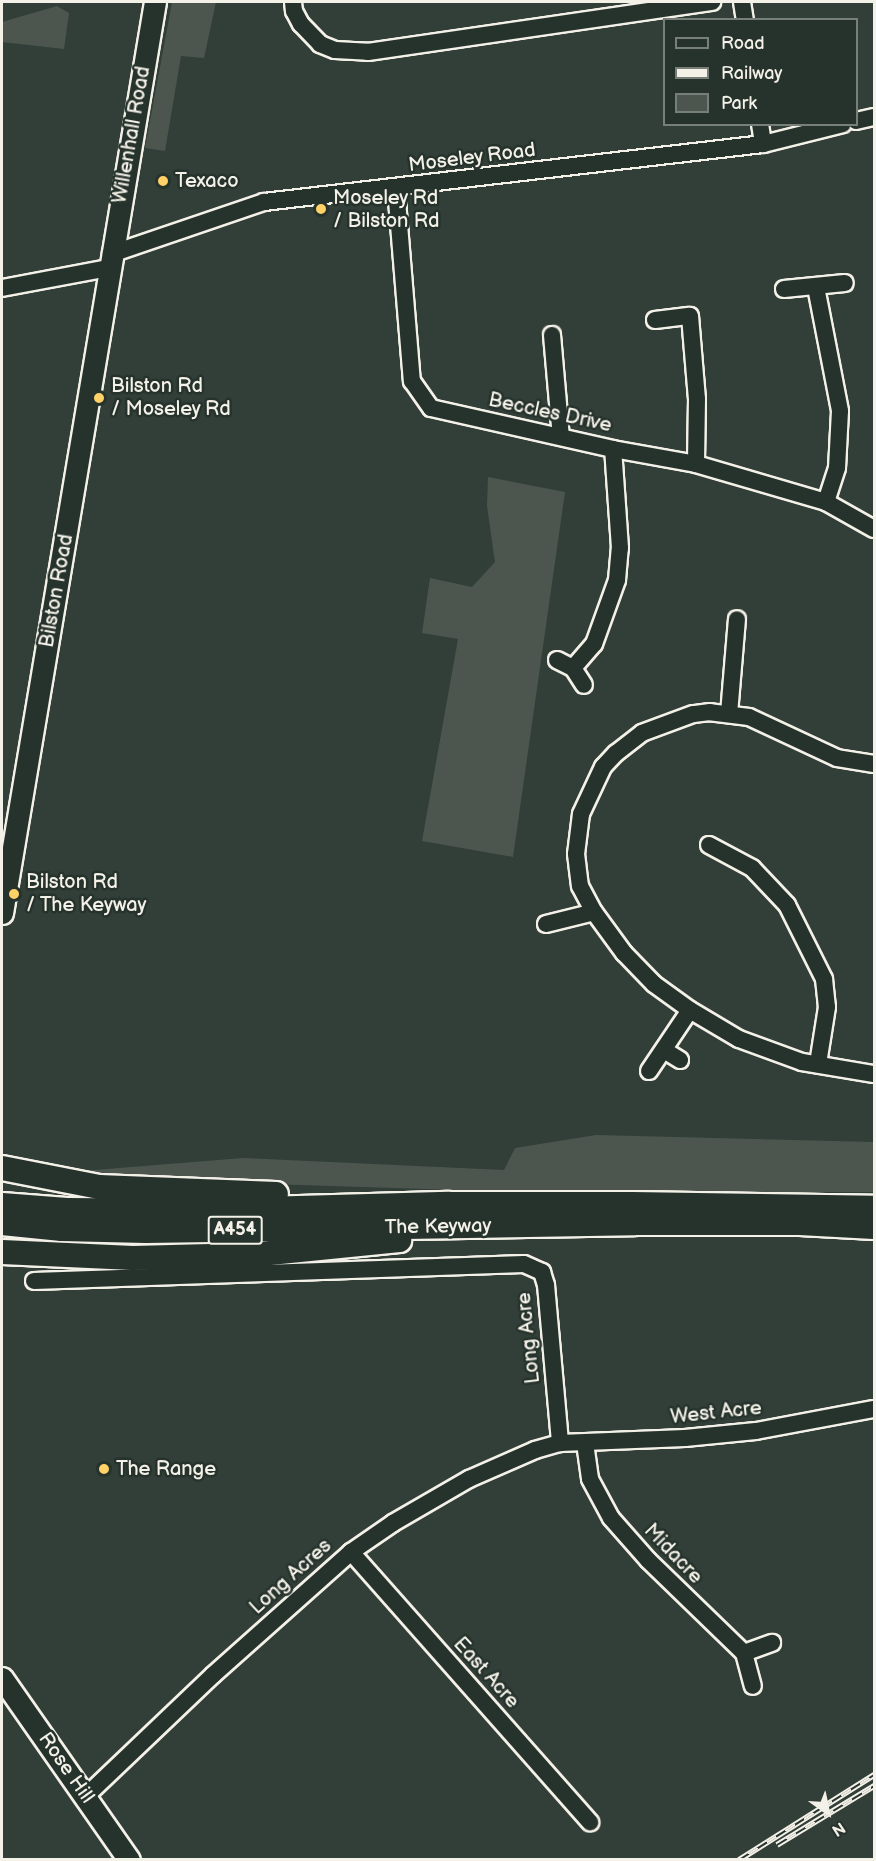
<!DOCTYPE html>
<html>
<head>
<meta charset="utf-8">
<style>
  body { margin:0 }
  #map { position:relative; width:876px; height:1861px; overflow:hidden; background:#323e38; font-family:"Balsamiq Sans",sans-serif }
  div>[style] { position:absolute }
  .green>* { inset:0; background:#4c564f }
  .roads { filter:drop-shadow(2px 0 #f4f1e8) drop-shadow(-2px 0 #f4f1e8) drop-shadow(0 2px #f4f1e8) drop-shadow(0 -2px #f4f1e8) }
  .minor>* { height:16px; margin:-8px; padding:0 8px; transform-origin:8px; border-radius:8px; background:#26332d }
  .major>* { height:21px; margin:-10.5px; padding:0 10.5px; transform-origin:10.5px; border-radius:10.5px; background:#26332d }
  .highway>* { height:24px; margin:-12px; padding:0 12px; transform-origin:12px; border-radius:12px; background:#26332d }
  .rail>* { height:6px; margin-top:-3px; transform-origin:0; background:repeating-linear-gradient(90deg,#26332d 0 11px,#f4f1e8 0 22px); box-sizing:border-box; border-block:2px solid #f4f1e8 }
  .dots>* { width:16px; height:16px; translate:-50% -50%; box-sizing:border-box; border:3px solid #26332d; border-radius:50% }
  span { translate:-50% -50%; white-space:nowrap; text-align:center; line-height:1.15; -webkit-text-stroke:5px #26332d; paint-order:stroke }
  .shield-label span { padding:2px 4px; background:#26332d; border:2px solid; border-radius:4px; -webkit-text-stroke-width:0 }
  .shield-label { font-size:18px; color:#f4f1e8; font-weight:700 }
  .street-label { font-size:20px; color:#f4f1e8 }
  .poi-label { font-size:20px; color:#f4f1e8 }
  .left { translate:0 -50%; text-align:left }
  .frame { position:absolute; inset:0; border:3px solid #f4f1e8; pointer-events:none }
  .legend { position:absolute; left:663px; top:18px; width:195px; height:108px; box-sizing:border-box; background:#26332d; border:2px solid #787f78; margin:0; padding:8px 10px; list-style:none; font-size:18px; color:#f4f1e8 }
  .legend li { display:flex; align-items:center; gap:12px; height:30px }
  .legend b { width:30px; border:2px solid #787f78 }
  .north { position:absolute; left:798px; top:1783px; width:60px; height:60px; -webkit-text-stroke:4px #26332d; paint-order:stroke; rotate:147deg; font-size:16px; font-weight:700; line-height:24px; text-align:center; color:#f4f1e8 }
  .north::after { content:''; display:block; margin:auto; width:21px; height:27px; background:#f4f1e8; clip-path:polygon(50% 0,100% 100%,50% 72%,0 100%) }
</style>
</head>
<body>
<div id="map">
  <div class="green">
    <i style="clip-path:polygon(172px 2px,216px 2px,204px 58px,181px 56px,165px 151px,145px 148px)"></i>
    <i style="clip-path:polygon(57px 6px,69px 13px,64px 49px,2px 42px,2px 22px)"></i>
    <i style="clip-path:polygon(488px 477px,565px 492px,513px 857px,422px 841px,458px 639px,422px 633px,430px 578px,472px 587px,495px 562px,487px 506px)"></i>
    <i style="clip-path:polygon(596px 1135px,874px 1142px,874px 1192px,518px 1192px,204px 1182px,82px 1171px,243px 1158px,504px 1170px,515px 1148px)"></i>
  </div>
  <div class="roads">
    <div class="minor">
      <i style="left:293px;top:2px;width:9px;rotate:84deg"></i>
      <i style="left:294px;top:11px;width:15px;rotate:62deg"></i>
      <i style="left:301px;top:24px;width:28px;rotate:46deg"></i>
      <i style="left:320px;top:44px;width:16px;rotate:22deg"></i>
      <i style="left:335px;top:50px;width:33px;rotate:3deg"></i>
      <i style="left:368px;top:52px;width:348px;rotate:-8.3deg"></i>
      <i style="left:742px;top:2px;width:18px;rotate:81deg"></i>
      <i style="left:856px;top:121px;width:18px;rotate:-13deg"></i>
      <i style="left:760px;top:124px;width:20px;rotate:81deg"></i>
      <i style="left:396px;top:188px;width:194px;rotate:85.3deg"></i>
      <i style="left:412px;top:381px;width:33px;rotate:55deg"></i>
      <i style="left:431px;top:408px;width:187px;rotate:12.7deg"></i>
      <i style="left:613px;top:449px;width:84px;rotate:10.2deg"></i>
      <i style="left:696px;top:464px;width:135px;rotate:16.3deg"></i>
      <i style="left:826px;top:502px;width:55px;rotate:29.4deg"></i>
      <i style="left:111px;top:254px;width:162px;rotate:-18.8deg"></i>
      <i style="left:264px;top:202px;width:502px;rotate:-6.63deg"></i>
      <i style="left:763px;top:144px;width:82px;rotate:-14deg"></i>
      <i style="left:816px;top:287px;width:126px;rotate:79deg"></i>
      <i style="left:840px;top:411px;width:57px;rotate:93deg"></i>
      <i style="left:837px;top:468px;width:36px;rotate:108deg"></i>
      <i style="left:2px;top:288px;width:109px;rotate:-10.6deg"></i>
      <i style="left:784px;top:289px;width:61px;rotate:-5.6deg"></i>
      <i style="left:655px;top:320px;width:35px;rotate:-7deg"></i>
      <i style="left:690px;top:316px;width:83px;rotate:85.2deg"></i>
      <i style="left:697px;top:399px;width:65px;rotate:90.9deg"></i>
      <i style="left:552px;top:335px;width:102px;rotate:85deg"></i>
      <i style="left:557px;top:660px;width:18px;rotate:27deg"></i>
      <i style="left:573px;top:668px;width:20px;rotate:57deg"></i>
      <i style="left:573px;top:668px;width:32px;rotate:-49deg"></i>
      <i style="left:594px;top:644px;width:68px;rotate:-70.2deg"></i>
      <i style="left:617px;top:580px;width:32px;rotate:-85deg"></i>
      <i style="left:620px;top:548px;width:99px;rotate:-94deg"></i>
      <i style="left:729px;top:714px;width:95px;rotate:-85.2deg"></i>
      <i style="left:874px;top:764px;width:37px;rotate:-171deg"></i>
      <i style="left:837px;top:758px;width:97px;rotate:-155deg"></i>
      <i style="left:749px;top:717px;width:39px;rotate:-173deg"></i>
      <i style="left:710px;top:712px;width:17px;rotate:173deg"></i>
      <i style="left:693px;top:714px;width:54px;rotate:159.6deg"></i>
      <i style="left:642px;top:733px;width:33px;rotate:142deg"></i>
      <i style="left:616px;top:753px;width:19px;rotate:133deg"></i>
      <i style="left:603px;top:767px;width:52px;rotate:115.1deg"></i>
      <i style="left:581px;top:814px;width:40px;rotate:97.1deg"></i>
      <i style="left:576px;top:854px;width:32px;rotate:83deg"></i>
      <i style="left:580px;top:886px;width:30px;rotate:62deg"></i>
      <i style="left:594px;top:912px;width:51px;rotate:53.8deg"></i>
      <i style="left:624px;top:953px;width:43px;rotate:45.9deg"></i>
      <i style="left:654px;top:984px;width:44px;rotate:35.8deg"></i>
      <i style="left:690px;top:1010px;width:57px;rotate:30.6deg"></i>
      <i style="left:739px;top:1039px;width:67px;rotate:20.1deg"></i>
      <i style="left:802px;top:1062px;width:73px;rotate:9.5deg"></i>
      <i style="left:709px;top:845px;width:49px;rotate:28.1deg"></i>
      <i style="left:752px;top:868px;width:51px;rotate:46.6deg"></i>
      <i style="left:787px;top:905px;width:83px;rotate:63.4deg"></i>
      <i style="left:824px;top:979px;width:28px;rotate:84deg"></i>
      <i style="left:827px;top:1007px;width:58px;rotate:99deg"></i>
      <i style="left:546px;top:924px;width:49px;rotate:-14deg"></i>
      <i style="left:664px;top:1050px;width:19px;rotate:32deg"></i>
      <i style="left:649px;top:1071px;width:73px;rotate:-56.1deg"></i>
      <i style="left:34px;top:1281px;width:490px;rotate:-2deg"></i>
      <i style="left:524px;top:1264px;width:20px;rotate:24deg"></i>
      <i style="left:542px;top:1272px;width:14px;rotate:73deg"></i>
      <i style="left:546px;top:1285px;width:159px;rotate:84.9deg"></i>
      <i style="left:585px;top:1443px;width:36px;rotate:82deg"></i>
      <i style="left:590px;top:1479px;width:44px;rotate:61.7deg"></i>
      <i style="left:611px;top:1518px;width:56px;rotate:48.6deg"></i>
      <i style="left:648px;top:1560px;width:134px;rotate:44.1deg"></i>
      <i style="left:744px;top:1653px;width:30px;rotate:-20deg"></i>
      <i style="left:351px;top:1552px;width:361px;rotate:48.5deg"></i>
      <i style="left:744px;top:1653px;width:34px;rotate:75deg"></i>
      <i style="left:86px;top:1796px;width:175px;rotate:-43.6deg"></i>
      <i style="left:213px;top:1675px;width:185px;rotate:-41.7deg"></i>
      <i style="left:351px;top:1552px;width:51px;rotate:-34.6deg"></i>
      <i style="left:393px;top:1523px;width:88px;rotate:-30.1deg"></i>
      <i style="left:469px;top:1479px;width:72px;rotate:-23.7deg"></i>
      <i style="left:535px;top:1450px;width:26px;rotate:-16deg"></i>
      <i style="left:560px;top:1443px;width:125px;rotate:-2.3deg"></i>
      <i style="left:685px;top:1438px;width:71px;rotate:-5.6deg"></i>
      <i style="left:756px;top:1431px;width:120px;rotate:-10.6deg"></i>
    </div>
    <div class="major">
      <i style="left:2px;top:913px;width:924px;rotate:-80.47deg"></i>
      <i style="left:2px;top:1678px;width:222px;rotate:55.1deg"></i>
    </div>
    <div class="highway">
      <i style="left:2px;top:1168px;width:99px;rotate:11.1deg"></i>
      <i style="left:99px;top:1187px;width:177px;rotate:2.3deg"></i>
      <i style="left:2px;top:1205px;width:65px;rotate:4.4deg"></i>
      <i style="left:67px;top:1210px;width:125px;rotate:0.5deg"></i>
      <i style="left:192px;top:1211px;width:257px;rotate:-1.6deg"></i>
      <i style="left:449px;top:1204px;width:183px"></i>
      <i style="left:632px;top:1204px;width:242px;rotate:0.9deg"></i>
      <i style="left:2px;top:1223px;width:60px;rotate:5.7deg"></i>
      <i style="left:62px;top:1229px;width:84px;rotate:1.4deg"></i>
      <i style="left:146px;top:1231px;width:487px;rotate:-0.9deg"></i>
      <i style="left:633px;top:1223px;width:167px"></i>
      <i style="left:800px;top:1223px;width:74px;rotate:3.1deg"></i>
      <i style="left:2px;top:1252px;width:131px;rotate:2.6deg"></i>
      <i style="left:133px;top:1258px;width:117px;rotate:-1.5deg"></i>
      <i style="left:250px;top:1255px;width:150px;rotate:-5.7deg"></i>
    </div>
  </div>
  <div class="rail">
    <i style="left:777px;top:1845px;width:114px;rotate:-31.3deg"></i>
    <i style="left:739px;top:1860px;width:160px;rotate:-32.2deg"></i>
  </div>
  <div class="dots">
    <i style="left:163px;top:181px;background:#ffd166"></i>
    <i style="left:321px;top:209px;background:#ffd166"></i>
    <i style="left:99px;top:398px;background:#ffd166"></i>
    <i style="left:14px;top:894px;background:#ffd166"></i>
    <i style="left:104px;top:1469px;background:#ffd166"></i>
  </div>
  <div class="shield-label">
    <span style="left:235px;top:1230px">A454</span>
  </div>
  <div class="street-label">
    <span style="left:132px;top:135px;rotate:-80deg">Willenhall Road</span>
    <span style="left:472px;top:158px;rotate:-7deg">Moseley Road</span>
    <span style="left:550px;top:413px;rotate:12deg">Beccles Drive</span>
    <span style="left:57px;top:591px;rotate:-80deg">Bilston Road</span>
    <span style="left:438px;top:1227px;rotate:-1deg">The Keyway</span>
    <span style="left:529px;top:1338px;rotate:-96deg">Long Acre</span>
    <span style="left:716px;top:1413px;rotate:-6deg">West Acre</span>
    <span style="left:673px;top:1554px;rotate:46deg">Midacre</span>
    <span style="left:291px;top:1577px;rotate:-42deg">Long Acres</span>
    <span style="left:486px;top:1673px;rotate:48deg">East Acre</span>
    <span style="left:66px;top:1768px;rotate:55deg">Rose Hill</span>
  </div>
  <div class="poi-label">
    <span class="left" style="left:175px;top:181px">Texaco</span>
    <span class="left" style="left:333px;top:210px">Moseley Rd<br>/ Bilston Rd</span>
    <span class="left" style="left:111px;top:398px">Bilston Rd<br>/ Moseley Rd</span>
    <span class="left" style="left:26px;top:894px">Bilston Rd<br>/ The Keyway</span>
    <span class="left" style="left:116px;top:1469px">The Range</span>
  </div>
  <div class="frame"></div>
  <ul class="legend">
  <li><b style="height:8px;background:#26332d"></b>Road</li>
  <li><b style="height:8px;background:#f4f1e8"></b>Railway</li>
  <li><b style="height:16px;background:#4c564f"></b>Park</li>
  </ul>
  <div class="north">N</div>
</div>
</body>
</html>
